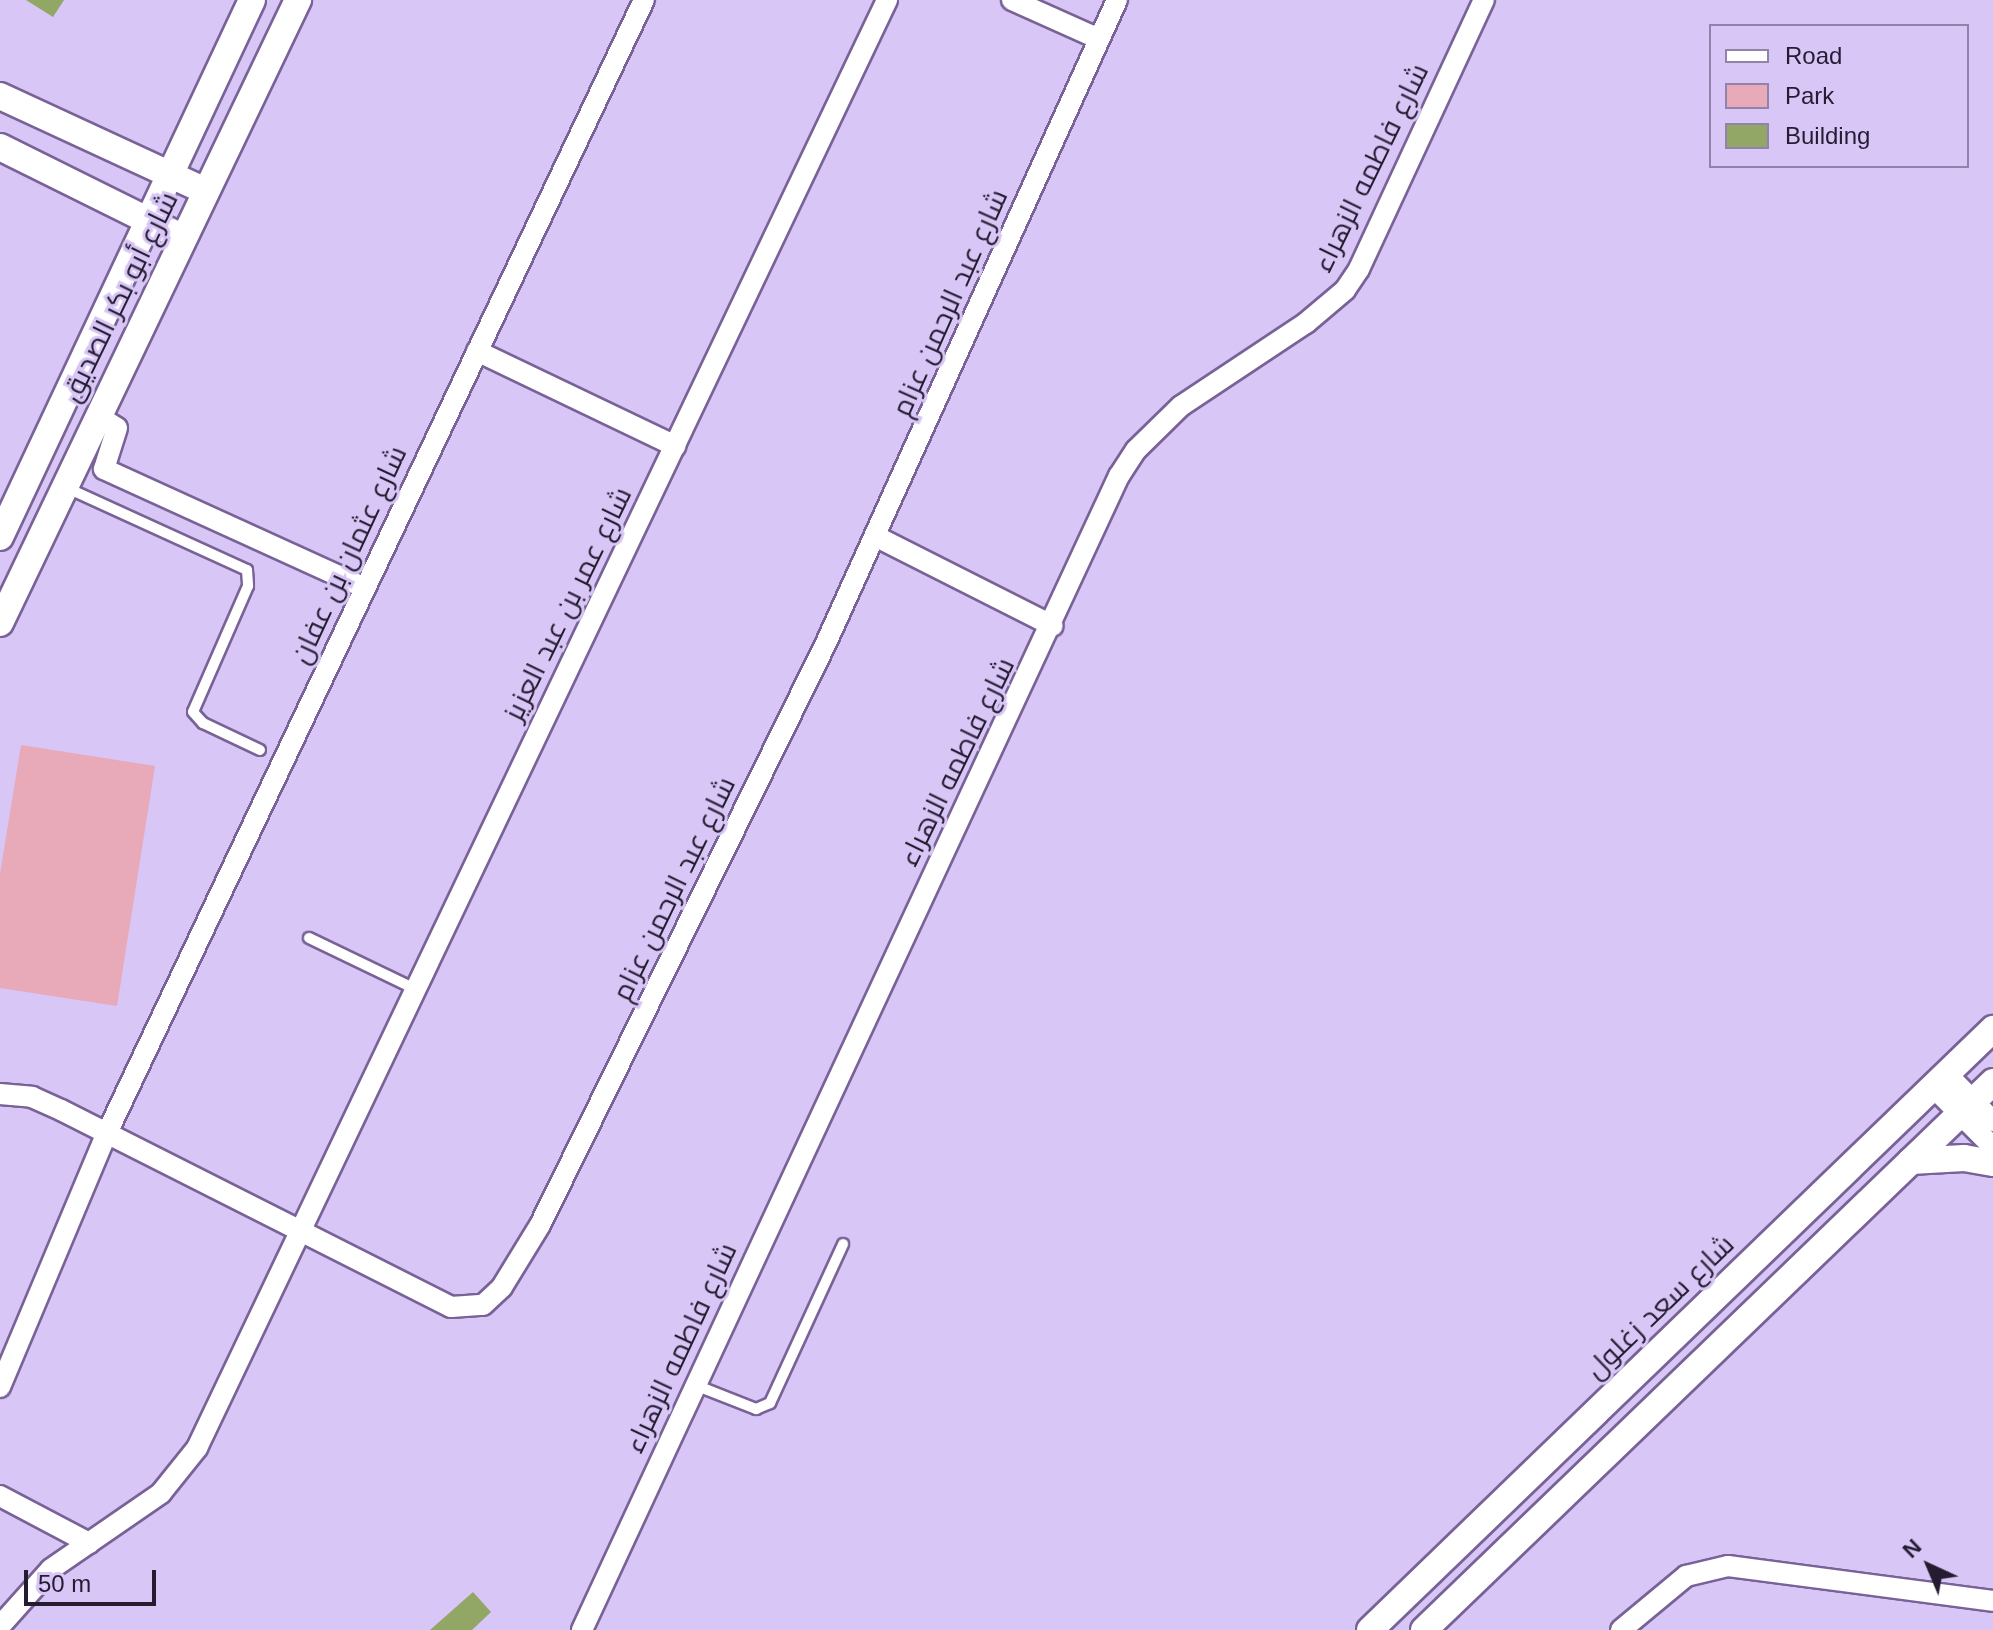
<!DOCTYPE html>
<html>
<head>
<meta charset="utf-8">
<style>
  body { margin:0 }
  #map { position:relative; width:1993px; height:1630px; overflow:hidden; background:#d8c6f6; font-family:Helvetica,Cairo,sans-serif }
  div>[style] { position:absolute }
  .green>* { inset:0; background:#e8a9b8 }
  .building>* { inset:0; background:#92a666 }
  .roads { filter:drop-shadow(2px 0 #786297) drop-shadow(-2px 0 #786297) drop-shadow(0 2px #786297) drop-shadow(0 -2px #786297) }
  .service>* { height:10px; margin:-5px; padding:0 5px; transform-origin:5px; border-radius:5px; background:#fff }
  .minor>* { height:20px; margin:-10px; padding:0 10px; transform-origin:10px; border-radius:10px; background:#fff }
  .tertiary>* { height:26px; margin:-13px; padding:0 13px; transform-origin:13px; border-radius:13px; background:#fff }
  span { translate:-50% -50%; white-space:nowrap; text-align:center; line-height:1.15; -webkit-text-stroke:6px #d8c6f6; paint-order:stroke }
  .street-label { font-size:28px; color:#251c32 }
  .legend { position:absolute; left:1709px; top:24px; width:260px; height:144px; box-sizing:border-box; background:#d8c6f6; border:2px solid #9082a8; margin:0; padding:10px 14px; list-style:none; font-size:24px; color:#251c32 }
  .legend li { display:flex; align-items:center; gap:16px; height:40px }
  .legend b { width:40px; border:2px solid #9082a8 }
  .north { position:absolute; left:1889px; top:1526px; width:80px; height:80px; -webkit-text-stroke:6px #d8c6f6; paint-order:stroke; rotate:316deg; font-size:22px; font-weight:700; line-height:32px; text-align:center; color:#251c32 }
  .north::after { content:''; display:block; margin:auto; width:28px; height:36px; background:#251c32; clip-path:polygon(50% 0,100% 100%,50% 72%,0 100%) }
  .scale { position:absolute; left:24px; top:1570px; width:132px; height:36px; box-sizing:border-box; border:4px solid #251c32; border-top:0; padding-left:10px; font-size:24px; line-height:28px; white-space:nowrap; color:#251c32; -webkit-text-stroke:6px #d8c6f6; paint-order:stroke }
</style>
</head>
<body>
<div id="map">
  <div class="green">
    <i style="clip-path:polygon(21px 745px,155px 766px,117px 1006px,0 988px,0 874px)"></i>
  </div>
  <div class="building">
    <i style="clip-path:polygon(26px 0,64px 0,53px 17px)"></i>
    <i style="clip-path:polygon(473px 1592px,491px 1612px,472px 1630px,430px 1630px)"></i>
  </div>
  <div class="roads">
    <div class="service">
      <i style="left:65px;top:487px;width:200px;rotate:24.5deg"></i>
      <i style="left:247px;top:570px;width:16px;rotate:86deg"></i>
      <i style="left:248px;top:586px;width:137px;rotate:113.6deg"></i>
      <i style="left:193px;top:712px;width:15px;rotate:48deg"></i>
      <i style="left:203px;top:723px;width:63px;rotate:25.3deg"></i>
      <i style="left:309px;top:938px;width:118px;rotate:25.7deg"></i>
      <i style="left:695px;top:1385px;width:66px;rotate:21.5deg"></i>
      <i style="left:756px;top:1409px;width:15px;rotate:-23deg"></i>
      <i style="left:770px;top:1403px;width:175px;rotate:-65.3deg"></i>
    </div>
    <div class="minor">
      <i style="left:1012px;top:0;width:95px;rotate:24.1deg"></i>
      <i style="left:477px;top:351px;width:220px;rotate:25.6deg"></i>
      <i style="left:98px;top:416px;width:22px;rotate:32deg"></i>
      <i style="left:117px;top:428px;width:43px;rotate:107.6deg"></i>
      <i style="left:104px;top:469px;width:287px;rotate:24.5deg"></i>
      <i style="left:875px;top:536px;width:199px;rotate:26.8deg"></i>
      <i style="left:1947px;top:1074px;width:66px;rotate:45.6deg"></i>
      <i style="left:1933px;top:1087px;width:85px;rotate:45deg"></i>
      <i style="left:0;top:1094px;width:32px;rotate:5deg"></i>
      <i style="left:32px;top:1097px;width:32px;rotate:24deg"></i>
      <i style="left:61px;top:1110px;width:437px;rotate:26.8deg"></i>
      <i style="left:451px;top:1307px;width:32px;rotate:-4deg"></i>
      <i style="left:483px;top:1305px;width:26px;rotate:-43deg"></i>
      <i style="left:502px;top:1287px;width:73px;rotate:-58.5deg"></i>
      <i style="left:540px;top:1225px;width:648px;rotate:-63.83deg"></i>
      <i style="left:826px;top:643px;width:706px;rotate:-65.65deg"></i>
      <i style="left:0;top:1387px;width:273px;rotate:-67.2deg"></i>
      <i style="left:106px;top:1135px;width:1256px;rotate:-64.64deg"></i>
      <i style="left:0;top:1496px;width:101px;rotate:27.8deg"></i>
      <i style="left:0;top:1626px;width:76px;rotate:-48.2deg"></i>
      <i style="left:51px;top:1569px;width:134px;rotate:-34.6deg"></i>
      <i style="left:161px;top:1493px;width:58px;rotate:-51.3deg"></i>
      <i style="left:197px;top:1448px;width:1604px;rotate:-64.52deg"></i>
      <i style="left:582px;top:1630px;width:1273px;rotate:-65.05deg"></i>
      <i style="left:1119px;top:476px;width:31px;rotate:-57deg"></i>
      <i style="left:1136px;top:450px;width:63px;rotate:-44.4deg"></i>
      <i style="left:1181px;top:406px;width:150px;rotate:-33.6deg"></i>
      <i style="left:1306px;top:323px;width:51px;rotate:-40.2deg"></i>
      <i style="left:1345px;top:290px;width:25px;rotate:-56deg"></i>
      <i style="left:1359px;top:269px;width:297px;rotate:-65.1deg"></i>
      <i style="left:1621px;top:1630px;width:85px;rotate:-39.7deg"></i>
      <i style="left:1686px;top:1576px;width:43px;rotate:-13.4deg"></i>
      <i style="left:1728px;top:1566px;width:267px;rotate:7.5deg"></i>
    </div>
    <div class="tertiary">
      <i style="left:0;top:96px;width:227px;rotate:24.8deg"></i>
      <i style="left:0;top:147px;width:204px;rotate:26.4deg"></i>
      <i style="left:0;top:537px;width:593px;rotate:-64.86deg"></i>
      <i style="left:0;top:623px;width:691px;rotate:-64.44deg"></i>
      <i style="left:1911px;top:1161px;width:53px;rotate:-3.2deg"></i>
      <i style="left:1964px;top:1158px;width:29px;rotate:10deg"></i>
      <i style="left:1370px;top:1630px;width:866px;rotate:-43.97deg"></i>
      <i style="left:1424px;top:1630px;width:790px;rotate:-43.92deg"></i>
    </div>
  </div>
  <div class="street-label">
    <span style="left:1371px;top:168px;rotate:-64deg">شارع فاطمه الزهراء</span>
    <span style="left:120px;top:297px;rotate:-64deg">شارع أبو بكر الصديق</span>
    <span style="left:950px;top:303px;rotate:-66deg">شارع عبد الرحمن عزام</span>
    <span style="left:349px;top:555px;rotate:-65deg">شارع عثمان بن عفان</span>
    <span style="left:568px;top:604px;rotate:-64deg">شارع عمر بن عبد العزيز</span>
    <span style="left:957px;top:762px;rotate:-64deg">شارع فاطمه الزهراء</span>
    <span style="left:674px;top:889px;rotate:-64deg">شارع عبد الرحمن عزام</span>
    <span style="left:1660px;top:1307px;rotate:-44deg">شارع سعد زغلول</span>
    <span style="left:681px;top:1348px;rotate:-65deg">شارع فاطمه الزهراء</span>
  </div>
  <ul class="legend">
  <li><b style="height:10px;background:#fff"></b>Road</li>
  <li><b style="height:22px;background:#e8a9b8"></b>Park</li>
  <li><b style="height:22px;background:#92a666"></b>Building</li>
  </ul>
  <div class="north">N</div>
  <div class="scale">50 m</div>
</div>
</body>
</html>
